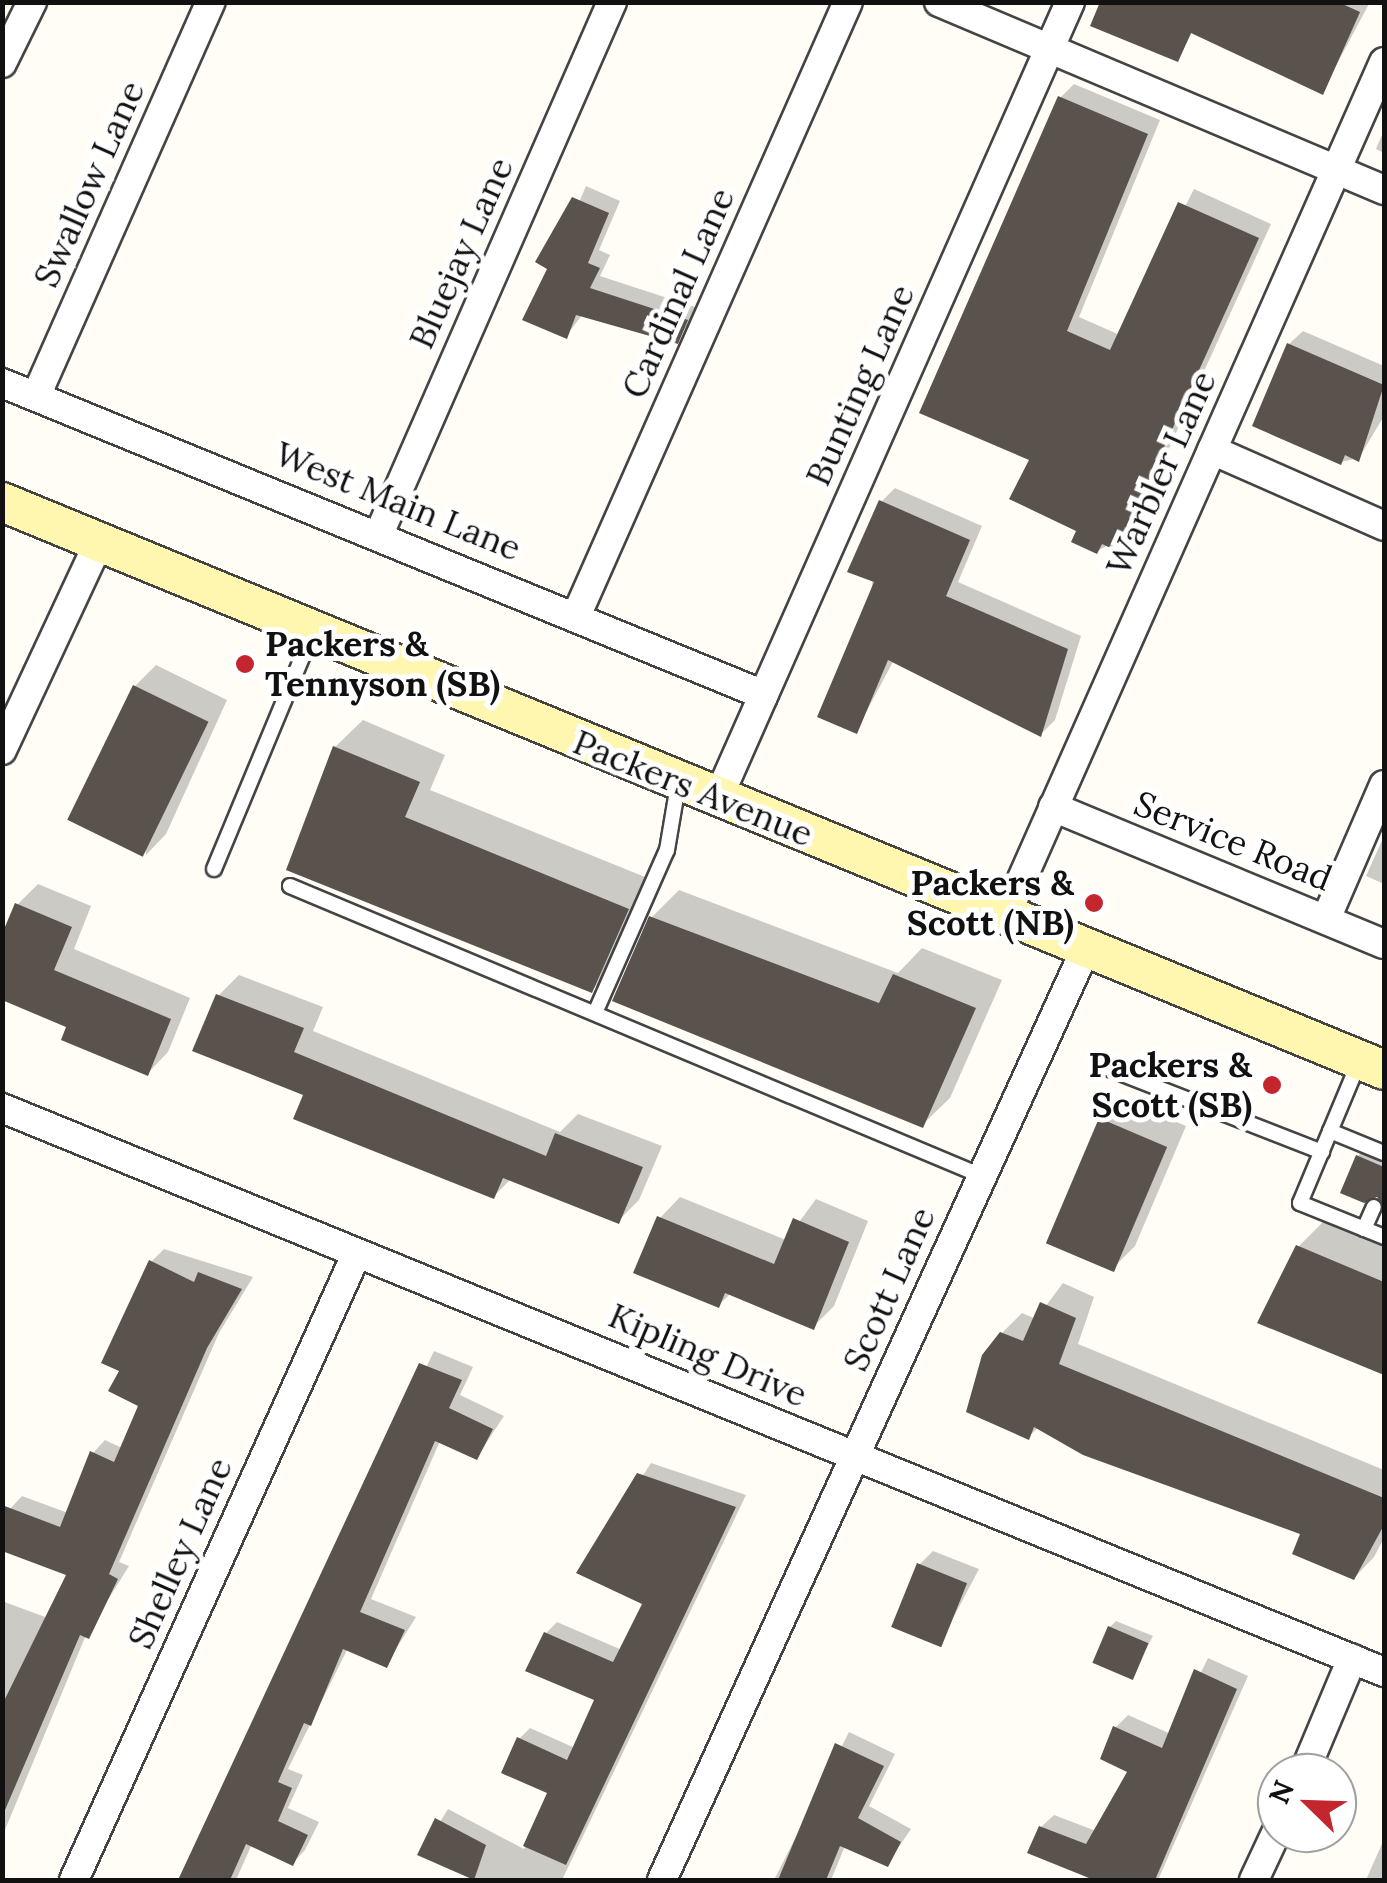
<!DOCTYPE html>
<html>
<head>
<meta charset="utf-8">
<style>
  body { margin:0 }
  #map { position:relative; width:1387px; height:1883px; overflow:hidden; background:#fffdf5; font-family:Lora,serif }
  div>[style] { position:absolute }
  .shadow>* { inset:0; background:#0003 }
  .building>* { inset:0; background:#5a524d; transform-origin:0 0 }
  .roads { filter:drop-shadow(2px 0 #444) drop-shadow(-2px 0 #444) drop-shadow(0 2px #444) drop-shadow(0 -2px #444) }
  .lane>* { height:14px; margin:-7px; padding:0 7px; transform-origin:7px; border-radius:7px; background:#fff }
  .street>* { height:28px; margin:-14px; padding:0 14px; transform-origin:14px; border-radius:14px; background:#fff }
  .secondary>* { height:38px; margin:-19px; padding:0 19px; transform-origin:19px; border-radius:19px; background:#fff6b0 }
  .dots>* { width:28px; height:28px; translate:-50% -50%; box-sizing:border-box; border:5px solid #fff; border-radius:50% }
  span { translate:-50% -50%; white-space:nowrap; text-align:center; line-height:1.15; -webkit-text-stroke:10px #fff; paint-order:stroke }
  .street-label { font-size:35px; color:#111 }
  .poi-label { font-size:35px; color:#111; font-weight:700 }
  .left { translate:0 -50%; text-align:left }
  .right { translate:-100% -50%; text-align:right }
  .frame { position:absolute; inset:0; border:5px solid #111; pointer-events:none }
  .north { position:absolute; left:1257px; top:1753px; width:100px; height:100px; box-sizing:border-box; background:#fff; border:2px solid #a0a0a0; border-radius:50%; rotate:293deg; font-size:28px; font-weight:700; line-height:40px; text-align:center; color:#111 }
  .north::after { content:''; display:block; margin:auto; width:35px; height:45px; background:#c4262e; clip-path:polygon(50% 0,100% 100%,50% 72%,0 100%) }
</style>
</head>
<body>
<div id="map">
  <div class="shadow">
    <i style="clip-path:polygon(1102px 2px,1208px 2px,1178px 59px)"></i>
    <i style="clip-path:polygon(1270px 2px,1370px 2px,1322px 92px)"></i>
    <i style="clip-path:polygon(1074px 84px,1160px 120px,1079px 317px,1120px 335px,1194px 189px,1271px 224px,1130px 534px,1097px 551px,1032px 458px,1060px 98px)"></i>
    <i style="clip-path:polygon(1384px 130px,1384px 153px,1376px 149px)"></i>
    <i style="clip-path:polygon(586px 186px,620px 201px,599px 250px,610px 255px,600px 276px,698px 308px,677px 341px,583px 314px,566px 336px,551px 268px)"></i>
    <i style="clip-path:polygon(1303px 331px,1384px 366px,1384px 416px,1359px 458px,1340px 462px,1289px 344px)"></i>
    <i style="clip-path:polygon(895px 488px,982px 526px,958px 582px,1081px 636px,1055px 720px,1041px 734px,894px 660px,856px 731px,881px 502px)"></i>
    <i style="clip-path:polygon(156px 665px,227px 700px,166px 834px,146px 855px,135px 686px)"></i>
    <i style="clip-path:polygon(363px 720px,445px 755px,430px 790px,655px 881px,619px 962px,592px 990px,289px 869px,335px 747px)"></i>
    <i style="clip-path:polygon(1384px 836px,1384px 884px,1366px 876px)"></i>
    <i style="clip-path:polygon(38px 884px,91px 906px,74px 949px,190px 998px,168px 1052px,148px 1073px,70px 1026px,17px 905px)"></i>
    <i style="clip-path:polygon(679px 890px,898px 973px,922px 948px,1002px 980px,950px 1098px,922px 1125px,651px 918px)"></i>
    <i style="clip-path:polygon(239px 975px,323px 1007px,313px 1031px,560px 1132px,578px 1114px,662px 1146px,639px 1200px,618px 1221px,512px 1178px,494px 1196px,306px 1093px,218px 996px)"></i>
    <i style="clip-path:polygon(1122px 1099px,1186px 1126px,1135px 1246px,1114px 1267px,1101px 1120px)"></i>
    <i style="clip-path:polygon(1372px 1143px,1384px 1148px,1384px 1207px,1358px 1156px)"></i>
    <i style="clip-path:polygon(680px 1197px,786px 1240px,816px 1199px,868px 1221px,834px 1306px,813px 1327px,731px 1293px,719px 1305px,660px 1218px)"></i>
    <i style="clip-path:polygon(1326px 1219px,1384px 1244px,1384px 1372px,1261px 1321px,1298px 1247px)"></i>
    <i style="clip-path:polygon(164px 1249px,253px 1277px,219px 1333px,119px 1562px,129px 1566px,86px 1635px,2px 1837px,2px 1601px,48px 1618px,69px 1574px,10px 1509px,22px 1496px,68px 1513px,93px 1453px,105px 1440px,122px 1448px,141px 1404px,122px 1369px,151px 1262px)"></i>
    <i style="clip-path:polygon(1063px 1283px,1094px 1297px,1078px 1344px,1384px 1470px,1384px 1538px,1374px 1557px,1354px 1578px,1303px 1533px,1039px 1427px,1028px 1437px,1001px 1334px,1022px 1313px,1036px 1319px)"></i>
    <i style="clip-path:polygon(434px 1351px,473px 1367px,460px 1395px,504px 1416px,477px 1457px,440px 1441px,371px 1599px,416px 1617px,386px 1665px,348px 1648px,288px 1769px,303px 1775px,288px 1808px,319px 1822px,305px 1850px,293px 1863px,252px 1844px,236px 1880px,181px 1880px)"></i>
    <i style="clip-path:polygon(651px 1463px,746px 1495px,562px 1880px,475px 1880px,420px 1854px,448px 1809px,524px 1849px,551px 1791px,519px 1739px,530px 1728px,575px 1748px,597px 1699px,546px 1633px,557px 1622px,622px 1650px,645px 1603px,580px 1572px)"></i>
    <i style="clip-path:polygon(933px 1551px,979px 1569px,940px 1643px,919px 1565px)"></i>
    <i style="clip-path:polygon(1116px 1621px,1153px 1636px,1132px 1675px,1110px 1627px)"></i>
    <i style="clip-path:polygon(1208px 1658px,1248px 1676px,1158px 1880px,1090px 1880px,1041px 1827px,1054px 1815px,1096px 1831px,1130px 1771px,1115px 1728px,1128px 1715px,1171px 1734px)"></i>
    <i style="clip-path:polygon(849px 1732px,895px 1754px,869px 1806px,911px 1829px,887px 1864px,845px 1846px,831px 1880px,774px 1880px)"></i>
    <i style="clip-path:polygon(1384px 1839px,1384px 1880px,1366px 1880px)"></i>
  </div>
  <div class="building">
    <i style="clip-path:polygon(1100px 2px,1338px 2px,1360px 12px,1323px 95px,1191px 33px,1178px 62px,1090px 26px)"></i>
    <i style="clip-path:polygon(1058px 96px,1148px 134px,1067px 331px,1110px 350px,1178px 202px,1259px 238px,1117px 551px,1102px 544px,1097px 554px,1071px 542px,1076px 531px,1009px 499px,1029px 460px,919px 413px)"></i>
    <i style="clip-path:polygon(572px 197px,609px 213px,588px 263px,600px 268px,590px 288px,688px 320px,678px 344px,576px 315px,567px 339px,522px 320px,547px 269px,535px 262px)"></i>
    <i style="clip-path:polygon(1287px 343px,1384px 385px,1359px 462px,1345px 455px,1341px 465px,1252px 426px)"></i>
    <i style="clip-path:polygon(879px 500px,970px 540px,946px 596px,1068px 649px,1041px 737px,888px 660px,857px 734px,817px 717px,874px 582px,847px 572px)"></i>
    <i style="left:133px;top:685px;width:84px;height:150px;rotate:26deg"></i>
    <i style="clip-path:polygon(333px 746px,420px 782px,405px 817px,629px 909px,592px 993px,286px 870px)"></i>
    <i style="clip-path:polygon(15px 903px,72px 927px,54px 970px,171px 1019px,148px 1076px,61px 1040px,66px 1027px,2px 1000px,2px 934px)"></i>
    <i style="clip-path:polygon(649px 916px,879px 1003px,893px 974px,976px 1008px,923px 1128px,612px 1001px)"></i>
    <i style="clip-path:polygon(216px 994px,304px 1028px,294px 1052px,546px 1156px,555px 1133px,643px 1167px,619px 1224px,503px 1178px,494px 1199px,293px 1119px,303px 1095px,192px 1051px)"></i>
    <i style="left:1099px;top:1118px;width:74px;height:136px;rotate:23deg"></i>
    <i style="clip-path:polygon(1356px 1155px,1384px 1167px,1384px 1207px,1377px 1197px,1364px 1203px,1340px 1193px)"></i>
    <i style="clip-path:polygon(657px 1216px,774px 1264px,793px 1218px,849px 1242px,814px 1330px,725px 1293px,719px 1308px,633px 1273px)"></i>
    <i style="clip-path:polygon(1296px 1245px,1384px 1282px,1384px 1375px,1257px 1323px)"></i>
    <i style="clip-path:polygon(149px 1260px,194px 1282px,198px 1272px,242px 1289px,207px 1348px,109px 1574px,118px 1579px,89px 1639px,80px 1635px,2px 1817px,2px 1705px,66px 1575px,2px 1551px,2px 1505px,60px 1527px,90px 1451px,114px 1462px,138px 1406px,108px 1391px,119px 1371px,101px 1363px)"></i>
    <i style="clip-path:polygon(1040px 1302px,1076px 1318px,1059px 1364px,1384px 1498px,1384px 1525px,1354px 1580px,1292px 1554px,1300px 1534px,1083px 1455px,1034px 1427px,1029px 1440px,966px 1412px,982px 1355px,1000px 1332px,1023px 1341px)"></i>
    <i style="clip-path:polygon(419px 1363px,462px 1380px,449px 1408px,493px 1429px,477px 1460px,435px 1441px,360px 1612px,405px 1630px,387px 1668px,343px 1649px,311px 1726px,304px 1723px,278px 1782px,292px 1788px,278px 1821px,308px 1835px,293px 1866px,246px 1844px,230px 1880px,178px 1880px)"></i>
    <i style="clip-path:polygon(637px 1473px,736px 1507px,566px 1865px,523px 1846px,547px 1793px,501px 1773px,517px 1737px,567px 1760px,594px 1700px,525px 1671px,544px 1632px,613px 1662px,642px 1604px,576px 1573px)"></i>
    <i style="left:917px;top:1563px;width:54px;height:69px;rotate:22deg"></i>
    <i style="left:1108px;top:1626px;width:44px;height:40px;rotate:23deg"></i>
    <i style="clip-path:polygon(1194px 1669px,1237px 1689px,1155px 1880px,1094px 1880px,1027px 1853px,1039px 1826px,1086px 1844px,1127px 1772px,1100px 1759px,1113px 1726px,1162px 1748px)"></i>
    <i style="clip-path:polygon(835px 1743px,884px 1766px,858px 1818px,901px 1842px,888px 1867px,840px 1846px,826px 1880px,778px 1880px)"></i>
    <i style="clip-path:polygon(435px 1818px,486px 1845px,474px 1880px,417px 1855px)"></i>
  </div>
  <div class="roads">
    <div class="lane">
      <i style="left:214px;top:869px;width:255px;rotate:-67.4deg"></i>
      <i style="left:290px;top:886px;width:750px;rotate:22.74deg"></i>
      <i style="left:595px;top:1013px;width:178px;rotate:-66.2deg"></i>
      <i style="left:667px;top:850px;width:66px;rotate:-80.4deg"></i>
      <i style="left:1359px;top:1062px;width:153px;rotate:112.7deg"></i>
      <i style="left:1300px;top:1203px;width:91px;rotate:22deg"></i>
      <i style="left:1107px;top:1068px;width:231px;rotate:21.3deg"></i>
      <i style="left:1330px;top:1131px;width:58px;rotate:22.2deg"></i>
      <i style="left:1364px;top:1229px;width:24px;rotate:-66deg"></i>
    </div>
    <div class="street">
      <i style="left:939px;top:2px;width:483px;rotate:22.9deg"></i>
      <i style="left:2px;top:63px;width:68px;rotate:-63.8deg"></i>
      <i style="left:2px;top:383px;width:823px;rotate:22.27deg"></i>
      <i style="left:36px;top:396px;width:431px;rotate:-66.1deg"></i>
      <i style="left:1212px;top:450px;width:188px;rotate:23.8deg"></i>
      <i style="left:379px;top:534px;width:581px;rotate:-66.35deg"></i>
      <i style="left:577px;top:614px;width:669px;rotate:-66.12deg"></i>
      <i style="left:2px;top:750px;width:230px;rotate:-65deg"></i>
      <i style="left:718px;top:798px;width:870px;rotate:-66.14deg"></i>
      <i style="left:1053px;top:807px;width:358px;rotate:22.5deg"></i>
      <i style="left:1006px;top:915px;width:933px;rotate:-66.1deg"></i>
      <i style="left:1326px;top:919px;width:146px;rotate:-66.6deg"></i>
      <i style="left:2px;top:1108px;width:1493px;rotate:22.2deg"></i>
      <i style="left:1304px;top:1773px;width:124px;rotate:-67.2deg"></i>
      <i style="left:74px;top:1880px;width:683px;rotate:-65.72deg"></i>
      <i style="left:662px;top:1880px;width:1024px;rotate:-65.54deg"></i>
      <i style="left:1254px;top:1880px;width:54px;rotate:-64.9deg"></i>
    </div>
    <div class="secondary">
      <i style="left:2px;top:502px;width:1494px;rotate:22.34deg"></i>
    </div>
  </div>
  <div class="dots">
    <i style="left:245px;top:664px;background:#c4262e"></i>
    <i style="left:1094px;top:903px;background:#c4262e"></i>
    <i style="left:1272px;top:1085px;background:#c4262e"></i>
  </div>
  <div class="street-label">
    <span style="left:89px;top:184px;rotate:-66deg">Swallow Lane</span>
    <span style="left:461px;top:253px;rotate:-66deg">Bluejay Lane</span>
    <span style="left:678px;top:293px;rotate:-66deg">Cardinal Lane</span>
    <span style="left:860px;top:385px;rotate:-66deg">Bunting Lane</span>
    <span style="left:1161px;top:473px;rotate:-66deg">Warbler Lane</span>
    <span style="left:398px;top:501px;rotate:22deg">West Main Lane</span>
    <span style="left:693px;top:788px;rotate:22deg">Packers Avenue</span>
    <span style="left:1233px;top:841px;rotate:22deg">Service Road</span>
    <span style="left:889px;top:1289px;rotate:-66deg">Scott Lane</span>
    <span style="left:708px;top:1355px;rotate:23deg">Kipling Drive</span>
    <span style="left:180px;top:1553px;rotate:-66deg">Shelley Lane</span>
  </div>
  <div class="poi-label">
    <span class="left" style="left:265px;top:664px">Packers &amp;<br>Tennyson (SB)</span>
    <span class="right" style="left:1074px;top:903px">Packers &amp;<br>Scott (NB)</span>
    <span class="right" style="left:1252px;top:1085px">Packers &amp;<br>Scott (SB)</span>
  </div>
  <div class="frame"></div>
  <div class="north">N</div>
</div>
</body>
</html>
